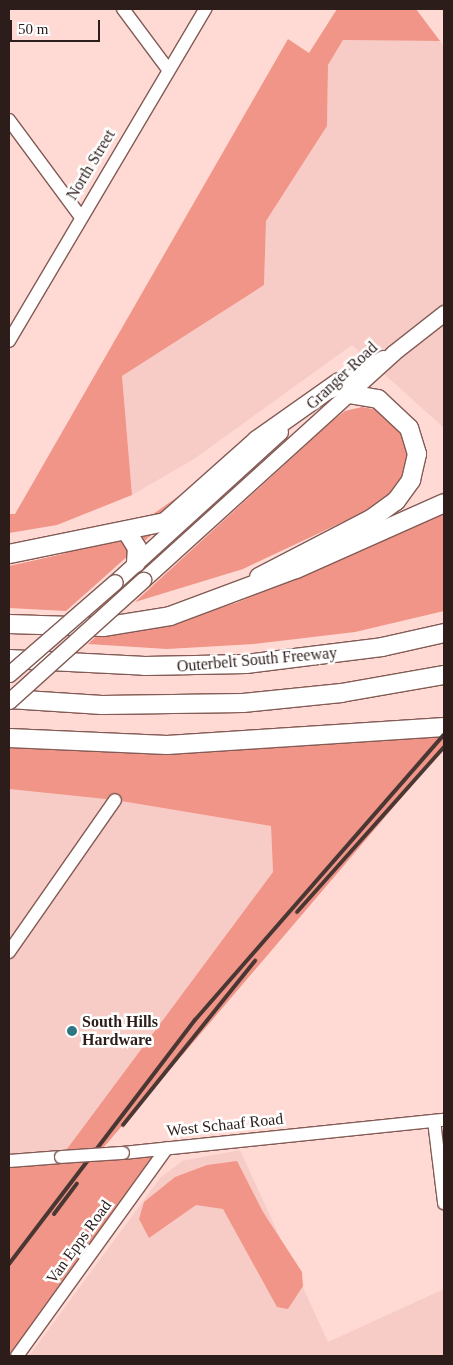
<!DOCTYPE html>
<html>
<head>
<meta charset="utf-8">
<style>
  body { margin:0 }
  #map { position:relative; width:453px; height:1365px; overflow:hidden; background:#ffdad4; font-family:Georgia,serif }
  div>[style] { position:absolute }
  .built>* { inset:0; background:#f8ccc6 }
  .green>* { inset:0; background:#f09587 }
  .roads { filter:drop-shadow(1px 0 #835b55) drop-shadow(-1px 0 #835b55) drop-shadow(0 1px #835b55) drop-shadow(0 -1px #835b55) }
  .minor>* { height:12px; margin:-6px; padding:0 6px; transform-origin:6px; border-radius:6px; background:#fff }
  .major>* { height:15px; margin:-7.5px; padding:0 7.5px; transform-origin:7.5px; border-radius:7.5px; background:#fff }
  .highway>* { height:18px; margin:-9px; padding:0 9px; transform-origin:9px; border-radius:9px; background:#fff }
  .rail>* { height:4px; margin:-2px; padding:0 2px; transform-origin:2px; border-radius:2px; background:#4a3734 }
  .bridges { filter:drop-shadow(1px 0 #835b55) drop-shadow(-1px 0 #835b55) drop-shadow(0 1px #835b55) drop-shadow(0 -1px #835b55) }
  .minor-bridge>* { height:12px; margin:-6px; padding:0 6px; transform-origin:6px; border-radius:6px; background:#fff }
  .major-bridge>* { height:15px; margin:-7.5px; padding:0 7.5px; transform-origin:7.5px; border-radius:7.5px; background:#fff }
  .dots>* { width:14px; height:14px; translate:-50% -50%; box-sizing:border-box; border:2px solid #fff; border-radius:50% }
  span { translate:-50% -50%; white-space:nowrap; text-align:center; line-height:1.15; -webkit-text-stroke:5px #fff; paint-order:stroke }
  .street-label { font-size:16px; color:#2c1c1a }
  .poi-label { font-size:16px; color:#2c1c1a; font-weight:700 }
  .left { translate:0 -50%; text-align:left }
  .frame { position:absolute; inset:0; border:10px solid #2c1c1a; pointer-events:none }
  .scale { position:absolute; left:10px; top:20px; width:90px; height:22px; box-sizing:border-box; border:2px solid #2c1c1a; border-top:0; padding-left:6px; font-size:15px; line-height:18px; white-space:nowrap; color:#2c1c1a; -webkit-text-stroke:4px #fff; paint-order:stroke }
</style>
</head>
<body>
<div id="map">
  <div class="built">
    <i style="clip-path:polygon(343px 40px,440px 41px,444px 47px,444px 428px,352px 345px,194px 459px,132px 495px,122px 376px,264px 285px,266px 221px,327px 126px,328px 65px)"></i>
    <i style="clip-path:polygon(9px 789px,115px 800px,271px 826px,273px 872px,61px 1157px,9px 1161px)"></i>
    <i style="clip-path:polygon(240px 1150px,328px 1342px,444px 1289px,444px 1356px,29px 1356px,160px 1178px,182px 1161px)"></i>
  </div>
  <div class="green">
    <i style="clip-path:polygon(337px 9px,416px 9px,440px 41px,343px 40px,328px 65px,327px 126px,266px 221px,264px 285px,122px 376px,132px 495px,57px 525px,9px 533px,9px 514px,15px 514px,288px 39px,309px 53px)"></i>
    <i style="clip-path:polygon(362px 407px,383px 411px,402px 431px,410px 452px,401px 483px,383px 503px,243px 569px,135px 602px,332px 421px,345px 411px)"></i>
    <i style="clip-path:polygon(217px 469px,221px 473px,66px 611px,9px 608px,9px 566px,63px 554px,98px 540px,149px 517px)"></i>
    <i style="clip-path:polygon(444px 514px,444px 611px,355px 632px,254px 644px,167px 649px,88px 644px,101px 632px,171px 622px,236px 603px)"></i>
    <i style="clip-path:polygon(444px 727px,444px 748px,98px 1154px,167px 1148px,17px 1356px,9px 1356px,9px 1161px,61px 1157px,273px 872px,271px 826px,115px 800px,9px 789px,9px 738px,76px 744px)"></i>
    <i style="clip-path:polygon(237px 1161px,263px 1212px,302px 1272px,303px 1286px,288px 1309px,277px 1307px,223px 1209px,196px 1205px,149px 1238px,139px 1219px,144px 1202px,175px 1177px,207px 1165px)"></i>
  </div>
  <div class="roads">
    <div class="minor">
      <i style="left:123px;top:9px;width:74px;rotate:53.3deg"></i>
      <i style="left:9px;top:120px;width:119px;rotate:53.5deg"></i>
      <i style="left:9px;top:341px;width:386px;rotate:-59.4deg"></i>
      <i style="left:9px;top:952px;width:185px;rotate:-55.1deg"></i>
      <i style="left:434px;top:1121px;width:83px;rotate:83deg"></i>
      <i style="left:123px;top:1153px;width:323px;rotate:-5.9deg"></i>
      <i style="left:9px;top:1161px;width:52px;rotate:-4.4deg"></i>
      <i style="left:17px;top:1356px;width:256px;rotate:-54.2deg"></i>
    </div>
    <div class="major">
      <i style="left:330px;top:390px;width:62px;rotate:-31.1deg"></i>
      <i style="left:143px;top:580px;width:338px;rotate:-42.2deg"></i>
      <i style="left:393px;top:353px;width:65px;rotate:-38.1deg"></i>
      <i style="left:115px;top:582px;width:223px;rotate:-42.3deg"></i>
    </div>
    <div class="highway">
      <i style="left:127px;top:532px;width:19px;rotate:58deg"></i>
      <i style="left:137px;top:548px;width:15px;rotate:94deg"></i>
      <i style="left:9px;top:554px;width:159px;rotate:-11.6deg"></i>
      <i style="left:165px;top:522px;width:123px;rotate:-41.7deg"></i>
      <i style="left:257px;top:440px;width:100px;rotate:-35.3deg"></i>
      <i style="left:259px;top:577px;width:126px;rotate:-27.4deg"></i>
      <i style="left:371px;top:519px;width:31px;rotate:-36deg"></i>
      <i style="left:396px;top:501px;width:26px;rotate:-54deg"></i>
      <i style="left:411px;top:480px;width:27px;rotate:-77deg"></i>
      <i style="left:417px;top:454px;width:27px;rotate:-107deg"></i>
      <i style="left:409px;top:428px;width:42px;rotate:-136.9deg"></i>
      <i style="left:378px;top:399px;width:27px;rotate:-170deg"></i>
      <i style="left:9px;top:624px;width:94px;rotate:1.8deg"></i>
      <i style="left:103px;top:627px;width:68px;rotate:-9.3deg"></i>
      <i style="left:170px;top:616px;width:134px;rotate:-20.5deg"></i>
      <i style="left:296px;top:569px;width:162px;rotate:-24deg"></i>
      <i style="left:9px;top:659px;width:136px;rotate:2.9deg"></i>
      <i style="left:145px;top:666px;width:101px;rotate:-1.1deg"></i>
      <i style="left:246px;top:664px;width:137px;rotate:-7.1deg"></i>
      <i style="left:382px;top:647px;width:64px;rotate:-12.7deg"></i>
      <i style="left:9px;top:699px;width:93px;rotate:3.7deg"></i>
      <i style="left:102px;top:705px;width:141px;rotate:-0.8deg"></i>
      <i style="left:243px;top:703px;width:99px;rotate:-5.8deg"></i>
      <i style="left:341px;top:693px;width:105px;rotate:-9.9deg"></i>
      <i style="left:9px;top:738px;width:158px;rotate:2.5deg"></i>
      <i style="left:167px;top:745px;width:278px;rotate:-3.7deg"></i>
    </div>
  </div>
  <div class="rail">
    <i style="left:297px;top:912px;width:221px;rotate:-48.3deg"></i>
    <i style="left:123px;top:1125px;width:211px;rotate:-51.2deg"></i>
    <i style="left:54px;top:1214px;width:38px;rotate:-53deg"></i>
    <i style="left:9px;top:1264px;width:307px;rotate:-52.7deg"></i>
    <i style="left:195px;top:1020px;width:378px;rotate:-48.9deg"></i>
  </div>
  <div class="bridges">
    <div class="minor-bridge">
      <i style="left:61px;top:1157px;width:62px;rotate:-3.7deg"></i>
    </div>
    <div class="major-bridge">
      <i style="left:9px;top:674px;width:140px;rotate:-41deg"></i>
      <i style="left:9px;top:701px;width:181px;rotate:-42.1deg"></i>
    </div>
  </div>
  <div class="dots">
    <i style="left:72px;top:1031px;background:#2e7681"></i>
  </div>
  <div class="street-label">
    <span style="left:91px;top:165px;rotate:-59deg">North Street</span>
    <span style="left:342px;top:376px;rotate:-43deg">Granger Road</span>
    <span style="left:257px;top:660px;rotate:-5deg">Outerbelt South Freeway</span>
    <span style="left:225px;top:1125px;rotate:-6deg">West Schaaf Road</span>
    <span style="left:79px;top:1242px;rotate:-54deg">Van Epps Road</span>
  </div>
  <div class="poi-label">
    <span class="left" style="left:82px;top:1031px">South Hills<br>Hardware</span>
  </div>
  <div class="frame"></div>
  <div class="scale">50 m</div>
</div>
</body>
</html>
